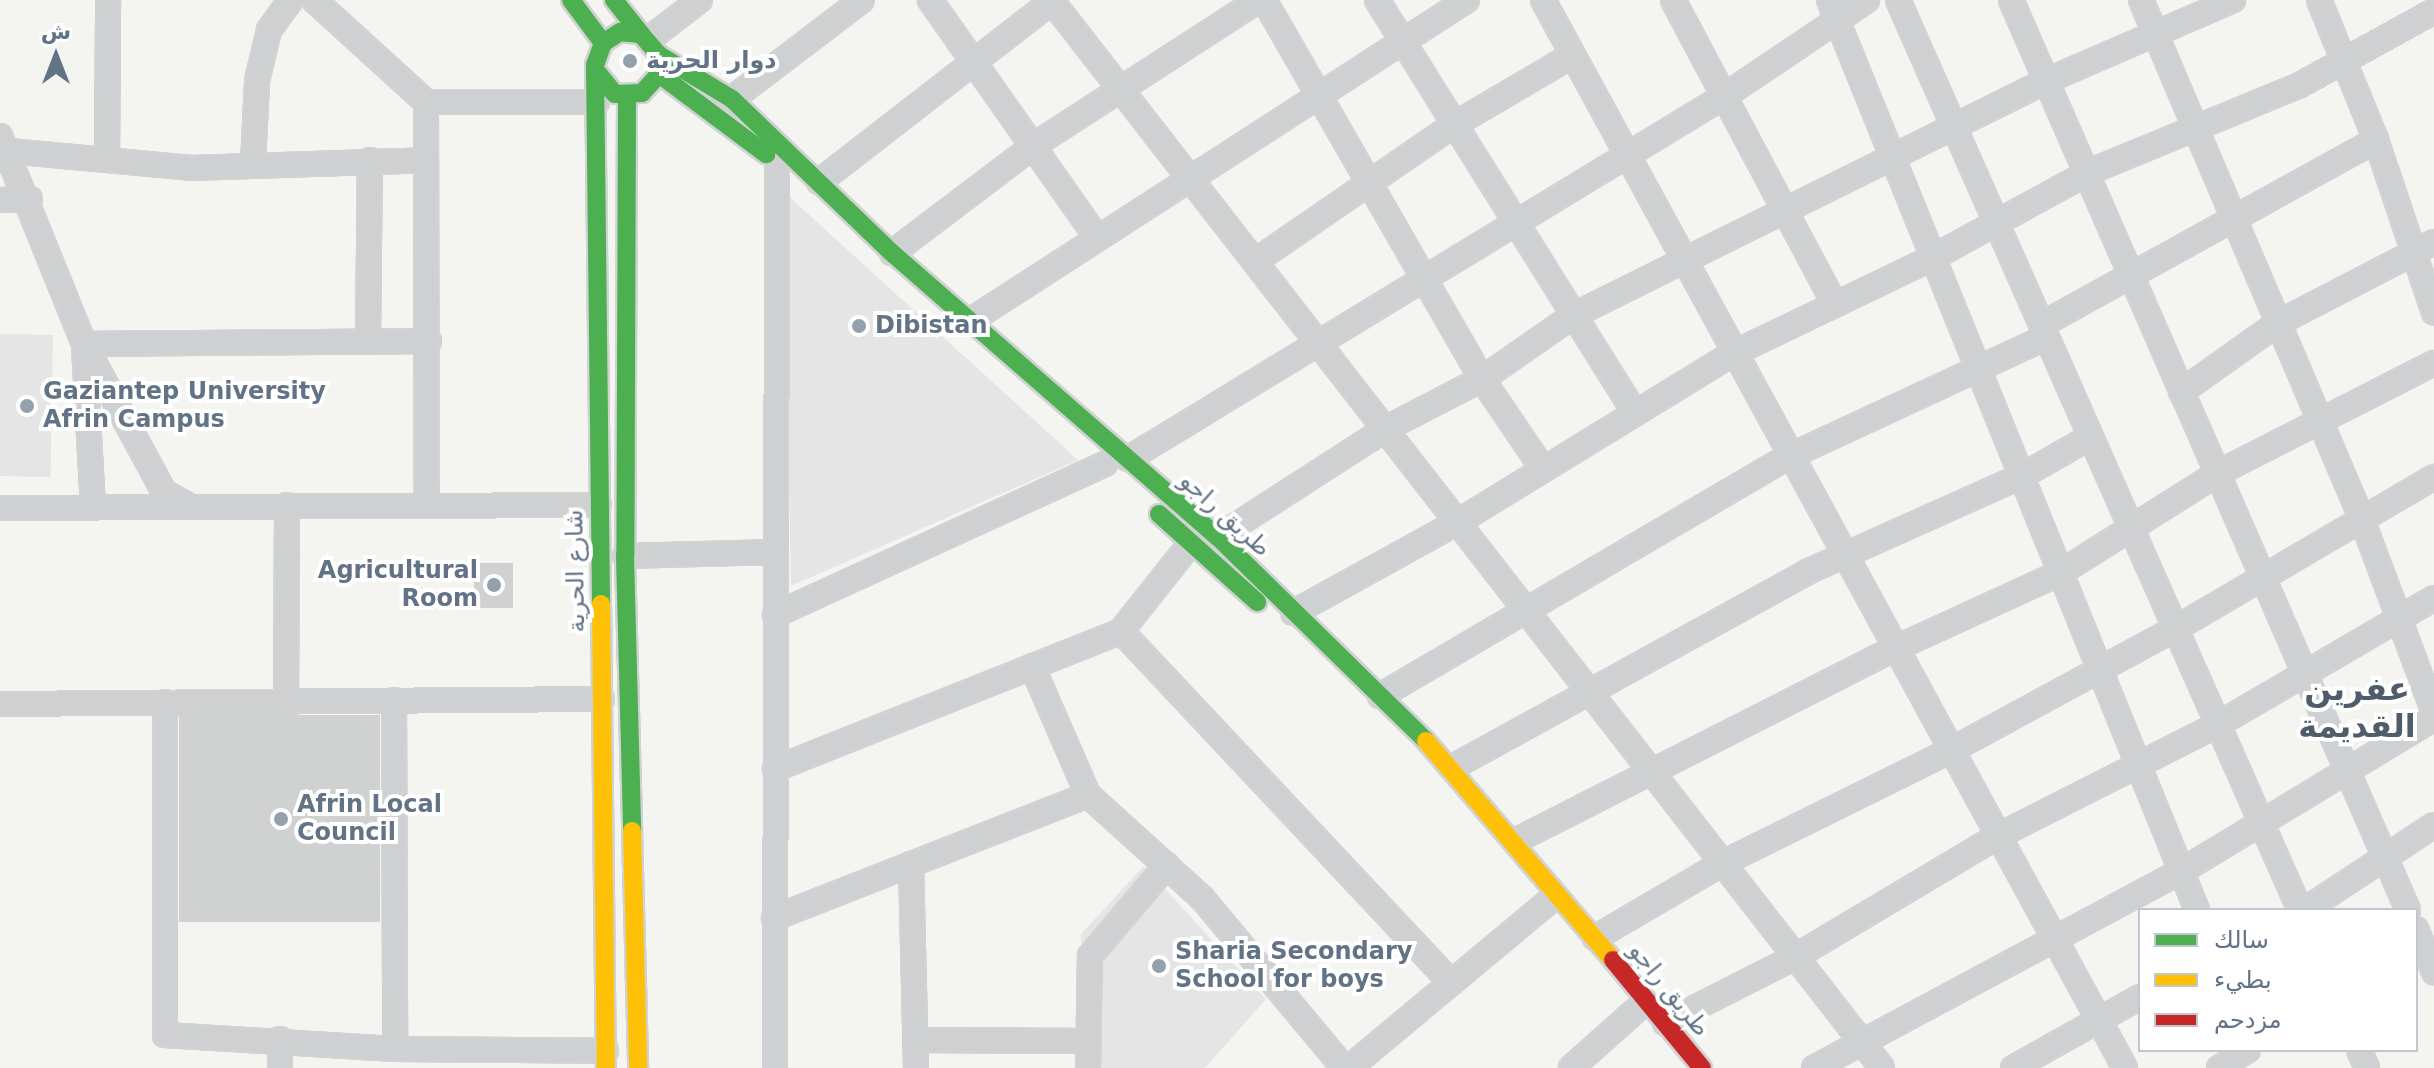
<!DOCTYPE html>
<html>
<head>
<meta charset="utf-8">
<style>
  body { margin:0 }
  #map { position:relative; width:2434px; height:1068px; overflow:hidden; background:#f4f4f1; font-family:"DejaVu Sans",Cairo,sans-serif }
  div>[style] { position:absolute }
  .built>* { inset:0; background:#e4e5e4; transform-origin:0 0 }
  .building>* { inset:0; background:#d0d1d1; transform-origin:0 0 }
  .roads { filter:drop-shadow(2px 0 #d0d2d3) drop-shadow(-2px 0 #d0d2d3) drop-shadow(0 2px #d0d2d3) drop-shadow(0 -2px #d0d2d3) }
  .street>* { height:22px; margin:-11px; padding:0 11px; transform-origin:11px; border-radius:11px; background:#cfd0d1 }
  .fast>* { height:18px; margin:-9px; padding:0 9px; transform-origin:9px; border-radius:9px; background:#4caf50 }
  .slow>* { height:18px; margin:-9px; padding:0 9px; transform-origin:9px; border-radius:9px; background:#ffc107 }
  .jam>* { height:18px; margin:-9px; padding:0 9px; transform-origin:9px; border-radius:9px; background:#c62828 }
  .dots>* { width:22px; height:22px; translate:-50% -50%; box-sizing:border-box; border:4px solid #fff; border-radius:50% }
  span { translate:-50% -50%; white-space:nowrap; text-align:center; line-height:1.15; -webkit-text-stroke:8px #fff; paint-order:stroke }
  .poi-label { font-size:24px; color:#617385; font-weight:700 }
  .left { translate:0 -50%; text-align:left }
  .right { translate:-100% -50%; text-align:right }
  .street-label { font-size:24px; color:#617385 }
  .district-label { font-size:32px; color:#4f5c69; font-weight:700 }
  .legend { position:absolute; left:2138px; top:908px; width:280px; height:144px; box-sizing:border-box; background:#fff; border:2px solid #c0c7ce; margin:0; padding:10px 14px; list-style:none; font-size:24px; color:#617385 }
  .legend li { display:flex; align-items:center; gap:16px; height:40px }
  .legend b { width:40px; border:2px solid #c0c7ce }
  .north { position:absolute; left:16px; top:16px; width:80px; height:80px; -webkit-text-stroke:6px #fff; paint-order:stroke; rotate:0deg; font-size:22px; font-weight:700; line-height:32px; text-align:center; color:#617385 }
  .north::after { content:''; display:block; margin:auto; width:28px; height:36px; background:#617385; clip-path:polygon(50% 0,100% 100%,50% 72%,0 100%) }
</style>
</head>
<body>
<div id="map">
  <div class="built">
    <i style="clip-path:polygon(784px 192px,1078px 460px,791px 586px)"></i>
    <i style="left:0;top:334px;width:53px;height:142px;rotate:1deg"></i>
    <i style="clip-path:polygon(1144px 866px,1266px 999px,1205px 1068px,1082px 1068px,1081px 934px)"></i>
  </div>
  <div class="building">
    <i style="left:474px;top:563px;width:39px;height:45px"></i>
    <i style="left:380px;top:715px;width:207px;height:201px;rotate:90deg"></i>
  </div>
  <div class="roads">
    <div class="street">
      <i style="left:314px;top:0;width:151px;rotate:42.3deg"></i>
      <i style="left:426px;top:102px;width:402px;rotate:89.9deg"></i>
      <i style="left:930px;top:0;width:289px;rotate:54.9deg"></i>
      <i style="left:1051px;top:0;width:1353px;rotate:52.11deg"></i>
      <i style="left:1264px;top:0;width:437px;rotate:60.1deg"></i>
      <i style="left:1482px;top:379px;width:109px;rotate:55.9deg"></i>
      <i style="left:1377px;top:0;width:485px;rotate:58deg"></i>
      <i style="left:1543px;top:0;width:1216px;rotate:61.41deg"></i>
      <i style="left:1673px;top:0;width:343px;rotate:62deg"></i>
      <i style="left:1829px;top:0;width:982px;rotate:67.98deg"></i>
      <i style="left:1898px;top:0;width:995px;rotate:66.17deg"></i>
      <i style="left:2011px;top:0;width:993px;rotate:66.43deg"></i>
      <i style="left:2141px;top:0;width:562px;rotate:66.95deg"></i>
      <i style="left:2361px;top:517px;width:208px;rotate:69.5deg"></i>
      <i style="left:2319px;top:0;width:151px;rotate:67.8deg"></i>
      <i style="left:2376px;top:140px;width:182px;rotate:71.4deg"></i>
      <i style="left:649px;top:39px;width:64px;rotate:-37.4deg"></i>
      <i style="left:732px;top:99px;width:163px;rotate:-37.3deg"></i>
      <i style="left:426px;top:102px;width:171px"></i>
      <i style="left:0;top:136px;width:224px;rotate:68deg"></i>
      <i style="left:84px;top:344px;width:168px;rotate:61.6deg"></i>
      <i style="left:164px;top:492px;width:29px;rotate:29deg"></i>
      <i style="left:9px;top:151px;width:183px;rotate:5.3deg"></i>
      <i style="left:191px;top:168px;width:235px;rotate:-1.9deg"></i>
      <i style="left:107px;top:159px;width:159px;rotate:-89.6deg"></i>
      <i style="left:253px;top:164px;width:83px;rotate:-87.2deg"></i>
      <i style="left:257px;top:81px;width:52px;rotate:-76.8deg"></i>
      <i style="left:269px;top:30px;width:37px;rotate:-54deg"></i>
      <i style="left:819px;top:182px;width:297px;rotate:-37.8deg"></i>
      <i style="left:0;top:200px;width:30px;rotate:-2deg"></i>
      <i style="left:892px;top:253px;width:181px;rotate:-37.1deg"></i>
      <i style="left:1036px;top:144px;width:265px;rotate:-32.9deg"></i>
      <i style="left:1257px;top:260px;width:237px;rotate:-34.5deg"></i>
      <i style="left:1452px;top:126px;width:140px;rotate:-30.4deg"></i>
      <i style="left:973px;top:319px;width:588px;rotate:-32.85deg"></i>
      <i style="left:2041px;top:325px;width:383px;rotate:-28.9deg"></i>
      <i style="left:368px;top:342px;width:182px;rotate:-89.4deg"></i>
      <i style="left:2181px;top:392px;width:119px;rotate:-35.4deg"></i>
      <i style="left:2278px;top:323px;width:176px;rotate:-27.4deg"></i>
      <i style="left:1128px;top:459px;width:700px;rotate:-31.33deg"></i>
      <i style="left:1726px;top:95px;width:170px;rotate:-34deg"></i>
      <i style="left:93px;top:507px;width:163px;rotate:-93.2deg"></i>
      <i style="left:84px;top:344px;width:345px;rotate:-0.5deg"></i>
      <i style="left:0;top:508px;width:599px;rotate:-0.29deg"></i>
      <i style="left:1218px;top:537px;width:203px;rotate:-32.8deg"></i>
      <i style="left:1389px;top:427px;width:105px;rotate:-27.3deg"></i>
      <i style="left:1482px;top:379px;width:112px;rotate:-34.8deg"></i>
      <i style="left:1574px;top:315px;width:527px;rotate:-26.37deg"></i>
      <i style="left:2046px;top:81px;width:204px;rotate:-23.4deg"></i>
      <i style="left:625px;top:556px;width:150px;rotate:-1.5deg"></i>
      <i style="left:1293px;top:613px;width:188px;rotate:-28.9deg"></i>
      <i style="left:1458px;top:522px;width:324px;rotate:-31.5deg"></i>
      <i style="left:1734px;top:353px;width:220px;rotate:-25.6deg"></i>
      <i style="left:1932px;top:258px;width:179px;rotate:-28.7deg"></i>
      <i style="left:2089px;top:172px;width:228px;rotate:-22.4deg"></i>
      <i style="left:2300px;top:85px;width:153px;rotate:-28.9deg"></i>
      <i style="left:775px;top:615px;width:363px;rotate:-24.6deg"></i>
      <i style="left:1121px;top:631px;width:482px;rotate:46.8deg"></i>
      <i style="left:1032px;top:666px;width:141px;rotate:66.5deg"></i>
      <i style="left:1088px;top:795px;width:154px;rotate:42.1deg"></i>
      <i style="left:1202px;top:898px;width:222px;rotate:50.1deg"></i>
      <i style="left:1380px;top:696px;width:473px;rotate:-30.4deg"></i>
      <i style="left:1788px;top:457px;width:285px;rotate:-24.9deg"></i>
      <i style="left:394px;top:700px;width:349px;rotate:89.8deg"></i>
      <i style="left:286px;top:701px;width:196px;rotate:-89.7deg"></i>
      <i style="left:165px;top:702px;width:333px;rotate:90deg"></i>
      <i style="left:165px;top:1035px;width:230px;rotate:3.5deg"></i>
      <i style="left:395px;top:1049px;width:211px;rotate:0.5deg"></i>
      <i style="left:0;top:704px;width:602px;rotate:-0.48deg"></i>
      <i style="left:1453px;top:767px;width:404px;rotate:-28.8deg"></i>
      <i style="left:1807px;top:572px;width:235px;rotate:-24.1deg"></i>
      <i style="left:2022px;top:476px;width:78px;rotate:-29.8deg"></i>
      <i style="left:775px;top:769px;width:373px;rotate:-21.7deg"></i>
      <i style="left:1121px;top:631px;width:112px;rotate:-51.5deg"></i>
      <i style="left:1515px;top:841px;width:425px;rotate:-26.9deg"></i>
      <i style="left:1894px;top:649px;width:183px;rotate:-24.6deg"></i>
      <i style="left:2060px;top:573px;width:189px;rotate:-32.3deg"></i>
      <i style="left:2220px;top:472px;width:240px;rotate:-27deg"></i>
      <i style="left:911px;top:864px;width:204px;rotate:88.6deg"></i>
      <i style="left:2305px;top:910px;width:154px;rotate:-33.4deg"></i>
      <i style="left:774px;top:918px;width:337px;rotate:-21.4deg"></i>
      <i style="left:2416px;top:929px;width:47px;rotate:67.3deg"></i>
      <i style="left:1595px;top:938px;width:148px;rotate:-30.4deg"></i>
      <i style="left:1723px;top:863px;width:251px;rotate:-26.3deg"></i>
      <i style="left:1948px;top:752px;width:258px;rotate:-28.5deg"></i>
      <i style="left:2175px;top:629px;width:300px;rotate:-30.4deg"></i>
      <i style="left:1665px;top:1023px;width:146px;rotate:-26.9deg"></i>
      <i style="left:1795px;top:957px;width:236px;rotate:-30.8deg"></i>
      <i style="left:1998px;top:836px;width:246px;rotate:-26.9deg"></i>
      <i style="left:2217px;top:725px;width:251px;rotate:-30.3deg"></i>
      <i style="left:916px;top:1040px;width:172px;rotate:0.3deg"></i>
      <i style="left:2359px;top:1050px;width:20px;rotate:66deg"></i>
      <i style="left:280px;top:1068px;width:29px;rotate:-90deg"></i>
      <i style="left:775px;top:1068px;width:904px;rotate:-89.87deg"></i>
      <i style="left:1088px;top:1068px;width:112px;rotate:-89deg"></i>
      <i style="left:1090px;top:956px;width:119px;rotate:-49.8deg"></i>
      <i style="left:1349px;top:1068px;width:258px;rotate:-39.8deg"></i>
      <i style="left:1571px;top:1068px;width:86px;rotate:-41.7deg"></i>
      <i style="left:1814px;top:1068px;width:415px;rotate:-28.2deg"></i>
      <i style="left:2180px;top:872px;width:297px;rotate:-31.2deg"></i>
      <i style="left:2013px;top:1068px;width:145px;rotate:-29.2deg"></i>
      <i style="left:2219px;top:1068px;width:34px;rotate:-32deg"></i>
    </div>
    <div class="fast">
      <i style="left:571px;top:0;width:54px;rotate:53.3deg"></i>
      <i style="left:614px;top:0;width:43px;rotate:51.5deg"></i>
      <i style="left:659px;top:55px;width:85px;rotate:31.1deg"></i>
      <i style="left:732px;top:99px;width:222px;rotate:43.9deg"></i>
      <i style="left:892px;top:253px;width:432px;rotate:41.1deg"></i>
      <i style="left:1218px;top:537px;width:291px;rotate:44.4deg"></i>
      <i style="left:597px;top:72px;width:28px;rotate:51deg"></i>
      <i style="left:615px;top:94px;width:27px;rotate:-2deg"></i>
      <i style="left:642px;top:93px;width:25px;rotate:-48deg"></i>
      <i style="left:659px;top:74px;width:19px;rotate:-90deg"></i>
      <i style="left:659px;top:55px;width:28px;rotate:-131deg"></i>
      <i style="left:641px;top:34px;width:21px;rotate:-175deg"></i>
      <i style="left:620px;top:32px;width:20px;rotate:147deg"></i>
      <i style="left:603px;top:43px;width:23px;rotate:110deg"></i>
      <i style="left:595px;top:65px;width:539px;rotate:89.36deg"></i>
      <i style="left:659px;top:74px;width:134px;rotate:36.8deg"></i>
      <i style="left:627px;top:97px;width:459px;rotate:90.2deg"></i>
      <i style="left:625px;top:556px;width:275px;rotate:88.5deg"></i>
      <i style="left:1159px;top:514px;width:132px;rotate:41.9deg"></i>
    </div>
    <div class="slow">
      <i style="left:601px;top:604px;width:464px;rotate:89.4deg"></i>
      <i style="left:1426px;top:741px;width:288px;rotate:49.5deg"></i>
      <i style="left:632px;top:831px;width:237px;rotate:88.5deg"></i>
    </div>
    <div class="jam">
      <i style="left:1613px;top:960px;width:140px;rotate:50.5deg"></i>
    </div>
  </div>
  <div class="dots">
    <i style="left:630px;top:61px;background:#94a0ab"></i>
    <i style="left:859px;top:326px;background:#94a0ab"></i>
    <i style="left:27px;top:406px;background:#94a0ab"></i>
    <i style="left:494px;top:585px;background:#94a0ab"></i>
    <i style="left:281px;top:819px;background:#94a0ab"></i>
    <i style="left:1159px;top:966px;background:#94a0ab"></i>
  </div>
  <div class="poi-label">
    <span class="left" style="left:646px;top:61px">دوار الحرية</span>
    <span class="left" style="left:875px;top:326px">Dibistan</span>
    <span class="left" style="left:43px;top:406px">Gaziantep University<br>Afrin Campus</span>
    <span class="right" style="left:478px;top:585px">Agricultural<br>Room</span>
    <span class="left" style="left:297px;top:819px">Afrin Local<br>Council</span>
    <span class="left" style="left:1175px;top:966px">Sharia Secondary<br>School for boys</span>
  </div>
  <div class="street-label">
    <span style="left:1225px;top:515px;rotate:42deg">طريق راجو</span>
    <span style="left:576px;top:571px;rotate:-91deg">شارع الحرية</span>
    <span style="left:1669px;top:990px;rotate:51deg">طريق راجو</span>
  </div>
  <div class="district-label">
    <span style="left:2357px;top:708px">عفرين<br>القديمة</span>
  </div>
  <ul class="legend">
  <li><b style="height:10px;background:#4caf50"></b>سالك</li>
  <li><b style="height:10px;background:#ffc107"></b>بطيء</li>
  <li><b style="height:10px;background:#c62828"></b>مزدحم</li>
  </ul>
  <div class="north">ش</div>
</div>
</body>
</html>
